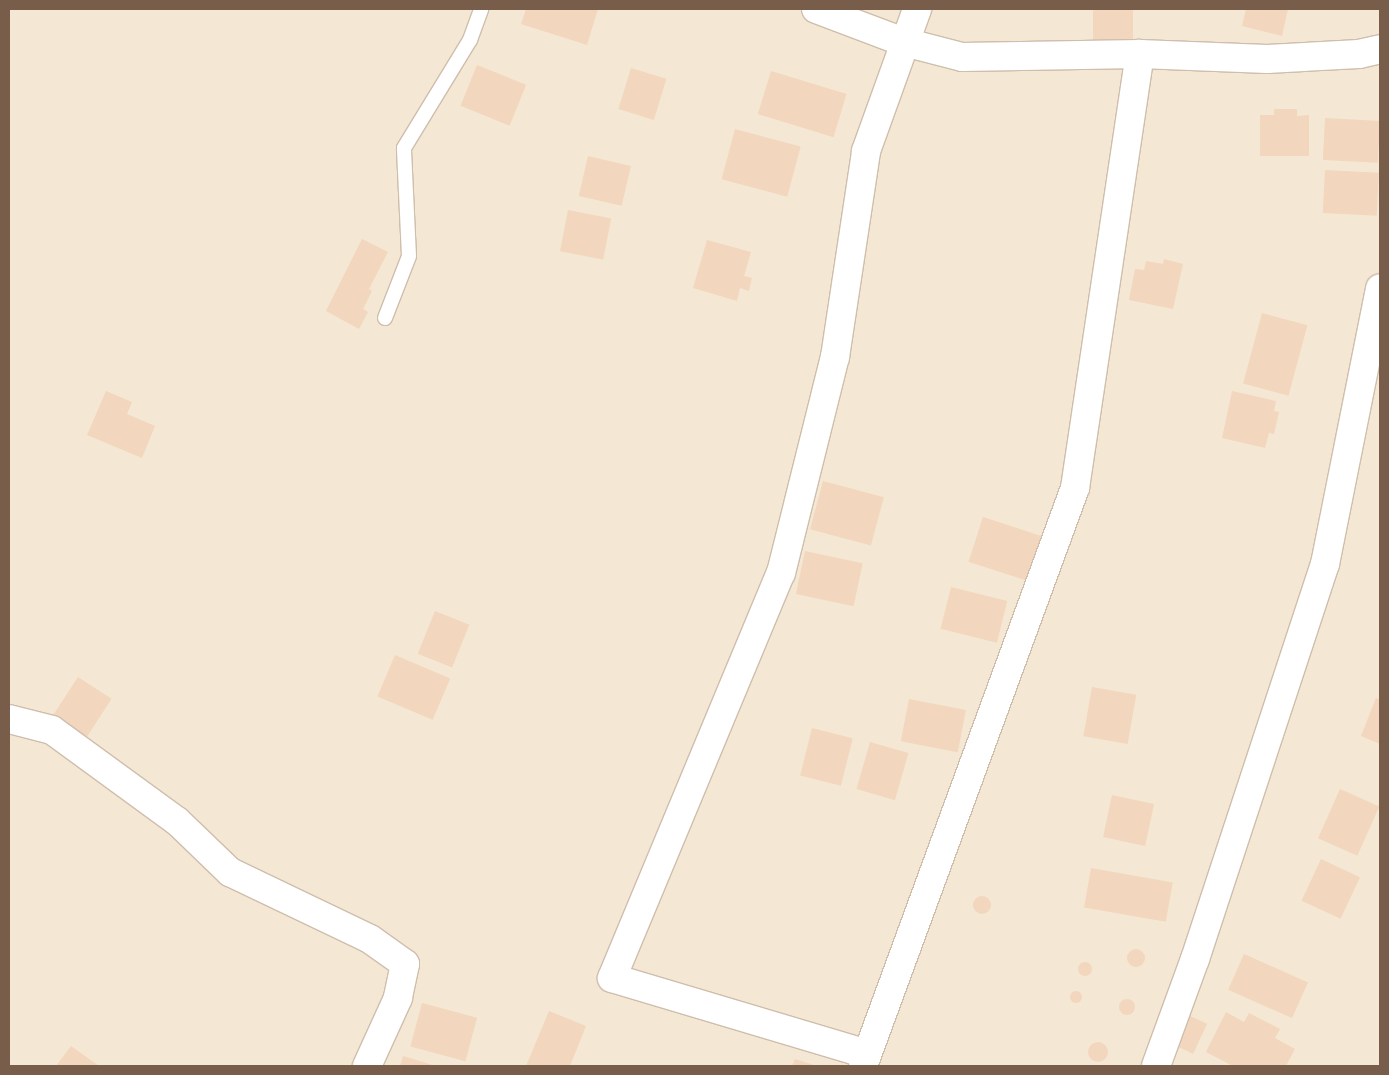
<!DOCTYPE html>
<html>
<head>
<meta charset="utf-8">
<style>
  body { margin:0 }
  #map { position:relative; width:1389px; height:1075px; overflow:hidden; background:#fdf6e6; font-family:"Asap Condensed",sans-serif }
  div>[style] { position:absolute }
  .residential>* { inset:0; background:#f4e8d4; transform-origin:0 0 }
  .building>* { inset:0; background:#f2d6bd; transform-origin:0 0 }
  .round { border-radius:50% }
  .roads { filter:drop-shadow(1px 0 #cfbeac) drop-shadow(-1px 0 #cfbeac) drop-shadow(0 1px #cfbeac) drop-shadow(0 -1px #cfbeac) }
  .service>* { height:14px; margin:-7px; padding:0 7px; transform-origin:7px; border-radius:7px; background:#fff }
  .minor>* { height:28px; margin:-14px; padding:0 14px; transform-origin:14px; border-radius:14px; background:#fff }
  span { translate:-50% -50%; white-space:nowrap; text-align:center; line-height:1.15; -webkit-text-stroke:4px #fff9ed; paint-order:stroke }
  .frame { position:absolute; inset:0; border:10px solid #775d4a; pointer-events:none }
</style>
</head>
<body>
<div id="map">
  <div class="residential">
    <i style="left:9px;top:9px;width:1371px;height:1057px"></i>
  </div>
  <div class="building">
    <i style="clip-path:polygon(526px 9px,598px 9px,587px 45px,521px 24px)"></i>
    <i style="left:1093px;top:9px;width:40px;height:31px"></i>
    <i style="clip-path:polygon(1246px 9px,1288px 9px,1282px 36px,1242px 26px)"></i>
    <i style="left:477px;top:65px;width:53px;height:44px;rotate:22deg"></i>
    <i style="left:631px;top:68px;width:37px;height:43px;rotate:17deg"></i>
    <i style="left:771px;top:71px;width:79px;height:45px;rotate:17deg"></i>
    <i style="clip-path:polygon(1274px 109px,1297px 109px,1297px 116px,1309px 115px,1309px 156px,1260px 156px,1260px 115px,1274px 115px)"></i>
    <i style="left:1325px;top:118px;width:55px;height:42px;rotate:3deg"></i>
    <i style="left:735px;top:129px;width:68px;height:52px;rotate:15deg"></i>
    <i style="left:588px;top:156px;width:44px;height:41px;rotate:13deg"></i>
    <i style="left:1325px;top:170px;width:54px;height:43px;rotate:3deg"></i>
    <i style="left:568px;top:210px;width:44px;height:42px;rotate:11deg"></i>
    <i style="clip-path:polygon(362px 239px,388px 252px,369px 289px,372px 291px,363px 309px,368px 312px,359px 329px,326px 311px)"></i>
    <i style="clip-path:polygon(707px 240px,751px 252px,744px 276px,752px 278px,749px 291px,740px 288px,737px 301px,693px 288px)"></i>
    <i style="clip-path:polygon(1164px 259px,1183px 264px,1173px 309px,1129px 300px,1135px 269px,1144px 270px,1146px 261px,1163px 264px)"></i>
    <i style="left:1262px;top:313px;width:47px;height:73px;rotate:15deg"></i>
    <i style="clip-path:polygon(106px 391px,132px 402px,127px 414px,155px 426px,142px 458px,87px 435px)"></i>
    <i style="clip-path:polygon(1232px 391px,1276px 401px,1274px 411px,1279px 412px,1274px 434px,1269px 433px,1265px 448px,1222px 438px)"></i>
    <i style="left:823px;top:481px;width:63px;height:50px;rotate:15deg"></i>
    <i style="left:983px;top:517px;width:62px;height:47px;rotate:18deg"></i>
    <i style="left:805px;top:551px;width:59px;height:44px;rotate:12deg"></i>
    <i style="left:951px;top:587px;width:58px;height:43px;rotate:14deg"></i>
    <i style="left:435px;top:611px;width:37px;height:46px;rotate:22deg"></i>
    <i style="left:395px;top:655px;width:60px;height:45px;rotate:23deg"></i>
    <i style="left:78px;top:677px;width:40px;height:49px;rotate:33deg"></i>
    <i style="left:1092px;top:687px;width:45px;height:50px;rotate:10deg"></i>
    <i style="clip-path:polygon(1376px 698px,1380px 700px,1380px 744px,1361px 736px)"></i>
    <i style="left:909px;top:699px;width:58px;height:43px;rotate:11deg"></i>
    <i style="left:812px;top:728px;width:42px;height:49px;rotate:14deg"></i>
    <i style="left:870px;top:742px;width:40px;height:49px;rotate:16deg"></i>
    <i style="left:1340px;top:789px;width:43px;height:54px;rotate:24deg"></i>
    <i style="left:1112px;top:795px;width:43px;height:43px;rotate:12deg"></i>
    <i style="left:1321px;top:859px;width:43px;height:46px;rotate:25deg"></i>
    <i style="left:1091px;top:868px;width:83px;height:40px;rotate:10deg"></i>
    <i class="round" style="left:973px;top:896px;width:18px;height:18px"></i>
    <i class="round" style="left:1127px;top:949px;width:18px;height:18px"></i>
    <i style="left:1244px;top:954px;width:70px;height:39px;rotate:24deg"></i>
    <i class="round" style="left:1078px;top:962px;width:14px;height:14px"></i>
    <i class="round" style="left:1070px;top:991px;width:12px;height:12px"></i>
    <i class="round" style="left:1119px;top:999px;width:16px;height:16px"></i>
    <i style="left:422px;top:1003px;width:57px;height:45px;rotate:15deg"></i>
    <i style="clip-path:polygon(549px 1011px,586px 1026px,570px 1066px,526px 1066px)"></i>
    <i style="clip-path:polygon(1226px 1012px,1244px 1022px,1249px 1013px,1280px 1029px,1275px 1038px,1295px 1049px,1286px 1066px,1233px 1066px,1206px 1052px)"></i>
    <i style="left:1188px;top:1015px;width:21px;height:33px;rotate:25deg"></i>
    <i class="round" style="left:1088px;top:1042px;width:20px;height:20px"></i>
    <i style="clip-path:polygon(71px 1046px,99px 1066px,56px 1066px)"></i>
    <i style="clip-path:polygon(403px 1056px,436px 1066px,400px 1066px)"></i>
    <i style="clip-path:polygon(795px 1059px,817px 1066px,792px 1066px)"></i>
  </div>
  <div class="roads">
    <div class="service">
      <i style="left:385px;top:318px;width:66px;rotate:-68.8deg"></i>
      <i style="left:409px;top:256px;width:108px;rotate:-92.7deg"></i>
      <i style="left:404px;top:148px;width:127px;rotate:-58.6deg"></i>
      <i style="left:470px;top:40px;width:33px;rotate:-70deg"></i>
    </div>
    <div class="minor">
      <i style="left:816px;top:9px;width:94px;rotate:20.6deg"></i>
      <i style="left:904px;top:42px;width:60px;rotate:14.5deg"></i>
      <i style="left:962px;top:57px;width:178px;rotate:-1deg"></i>
      <i style="left:1140px;top:54px;width:127px;rotate:2.3deg"></i>
      <i style="left:1267px;top:59px;width:92px;rotate:-3.1deg"></i>
      <i style="left:1359px;top:54px;width:22px;rotate:-13deg"></i>
      <i style="left:9px;top:719px;width:44px;rotate:14.3deg"></i>
      <i style="left:52px;top:730px;width:155px;rotate:36.1deg"></i>
      <i style="left:177px;top:821px;width:74px;rotate:43.9deg"></i>
      <i style="left:230px;top:872px;width:155px;rotate:25.6deg"></i>
      <i style="left:370px;top:939px;width:43px;rotate:35.5deg"></i>
      <i style="left:405px;top:964px;width:35px;rotate:102deg"></i>
      <i style="left:398px;top:998px;width:75px;rotate:114.5deg"></i>
      <i style="left:867px;top:1054px;width:266px;rotate:-163.4deg"></i>
      <i style="left:612px;top:978px;width:439px;rotate:-67.4deg"></i>
      <i style="left:781px;top:573px;width:223px;rotate:-76deg"></i>
      <i style="left:835px;top:357px;width:208px;rotate:-81.4deg"></i>
      <i style="left:866px;top:151px;width:151px;rotate:-70.2deg"></i>
      <i style="left:863px;top:1066px;width:616px;rotate:-69.86deg"></i>
      <i style="left:1075px;top:488px;width:439px;rotate:-81.5deg"></i>
      <i style="left:1156px;top:1066px;width:114px;rotate:-70deg"></i>
      <i style="left:1195px;top:959px;width:416px;rotate:-71.8deg"></i>
      <i style="left:1325px;top:564px;width:281px;rotate:-78.7deg"></i>
    </div>
  </div>
  <div class="frame"></div>
</div>
</body>
</html>
